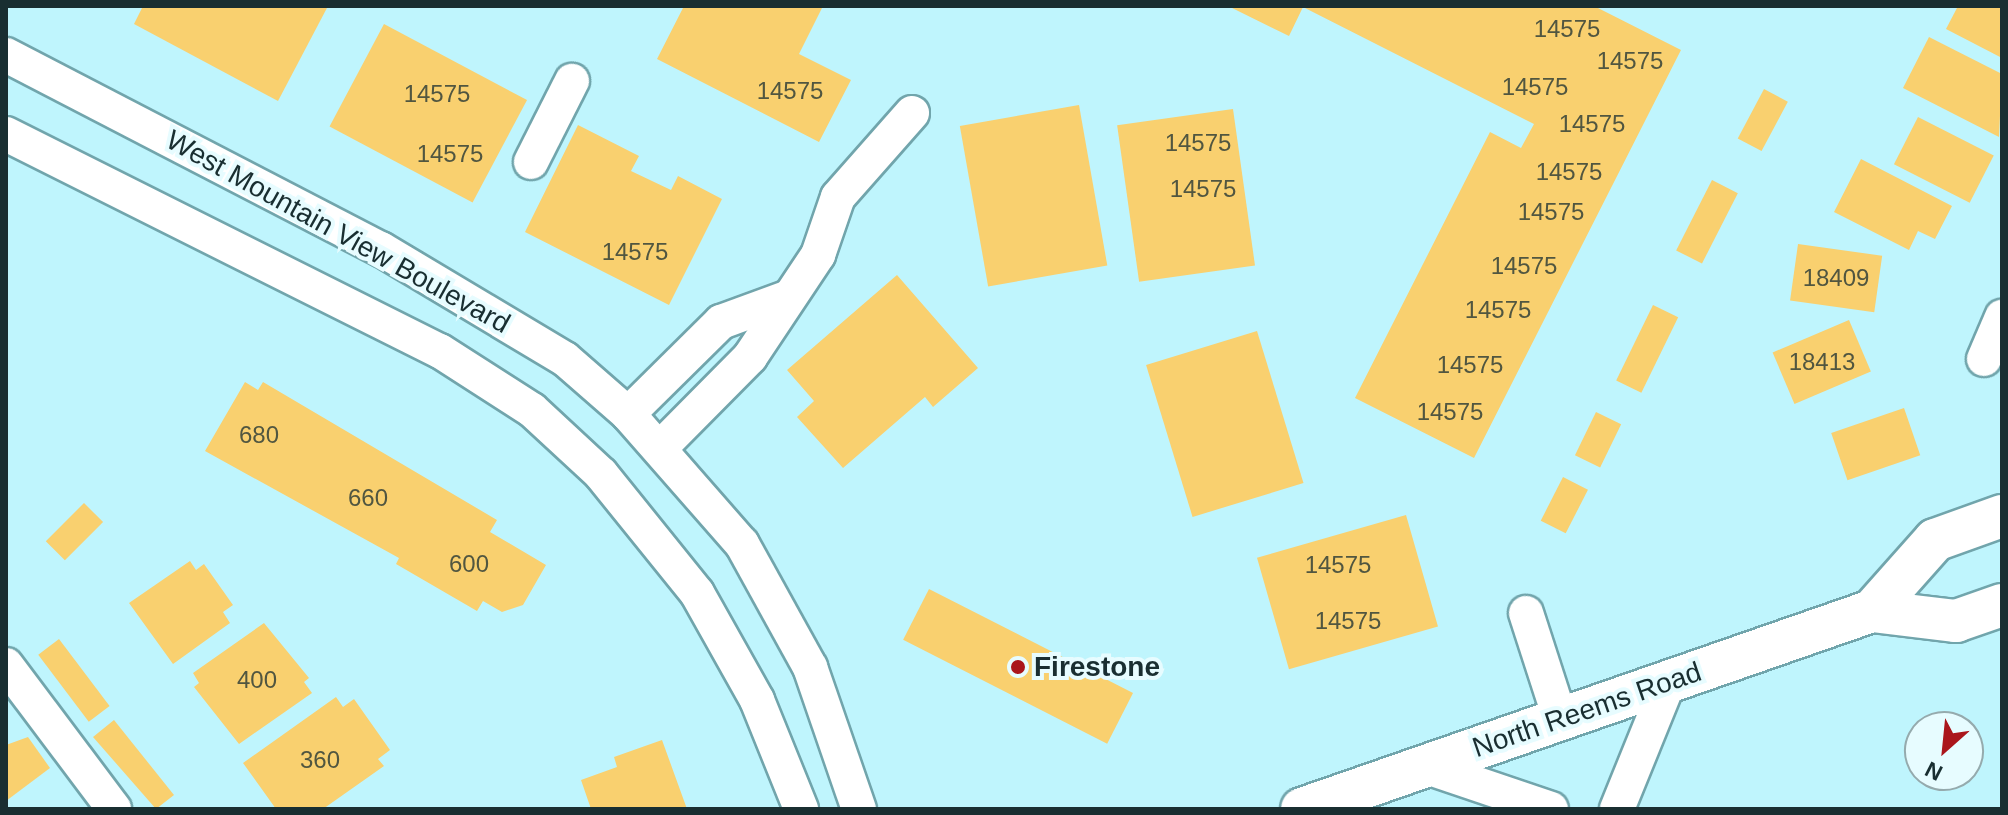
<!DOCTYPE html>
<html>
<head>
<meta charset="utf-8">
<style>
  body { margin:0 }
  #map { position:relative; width:2008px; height:815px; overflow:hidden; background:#bff5fd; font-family:Arial,sans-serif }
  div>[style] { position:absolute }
  .building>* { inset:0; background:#f9d06f; transform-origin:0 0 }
  .roads { filter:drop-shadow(2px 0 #71a5ac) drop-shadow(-2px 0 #71a5ac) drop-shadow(0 2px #71a5ac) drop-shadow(0 -2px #71a5ac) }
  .minor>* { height:34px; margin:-17px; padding:0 17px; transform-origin:17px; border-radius:17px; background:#fff }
  .major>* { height:42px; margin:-21px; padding:0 21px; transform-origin:21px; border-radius:21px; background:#fff }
  .dots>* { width:22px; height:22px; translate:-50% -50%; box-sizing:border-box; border:4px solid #e7fcff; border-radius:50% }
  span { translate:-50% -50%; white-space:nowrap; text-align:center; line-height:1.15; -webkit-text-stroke:8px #e7fcff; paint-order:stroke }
  .number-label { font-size:24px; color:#515640 }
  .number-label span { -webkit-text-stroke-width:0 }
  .street-label { font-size:28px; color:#192e31 }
  .poi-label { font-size:28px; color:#192e31; font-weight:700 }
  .left { translate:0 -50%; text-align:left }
  .frame { position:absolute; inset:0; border:8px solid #192e31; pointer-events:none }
  .north { position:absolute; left:1904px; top:711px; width:80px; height:80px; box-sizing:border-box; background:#e7fcff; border:2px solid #95aaad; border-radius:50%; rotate:207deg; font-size:22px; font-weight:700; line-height:32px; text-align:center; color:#192e31 }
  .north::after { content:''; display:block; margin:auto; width:28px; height:36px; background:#aa161c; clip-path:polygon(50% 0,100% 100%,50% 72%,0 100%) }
</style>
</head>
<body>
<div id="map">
  <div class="building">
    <i style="clip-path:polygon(143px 6px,328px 6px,278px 101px,134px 24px)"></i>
    <i style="clip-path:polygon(684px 6px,823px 6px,799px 54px,851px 80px,819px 142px,657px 59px)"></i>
    <i style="clip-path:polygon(1228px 6px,1594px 6px,1681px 50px,1474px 458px,1355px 398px,1490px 132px,1521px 148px,1534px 124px,1303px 7px,1289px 36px)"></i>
    <i style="clip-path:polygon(1958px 6px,2002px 6px,2002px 58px,1946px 29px)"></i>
    <i style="left:384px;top:24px;width:162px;height:116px;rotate:28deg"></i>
    <i style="clip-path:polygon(1929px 37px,2002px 74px,1999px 137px,1903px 88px)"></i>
    <i style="left:1764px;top:89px;width:27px;height:56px;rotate:28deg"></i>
    <i style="left:1079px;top:105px;width:163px;height:121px;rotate:80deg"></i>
    <i style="left:1233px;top:109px;width:158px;height:117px;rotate:82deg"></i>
    <i style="left:1918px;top:117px;width:85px;height:53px;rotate:27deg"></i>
    <i style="clip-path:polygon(578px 125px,639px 156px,631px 171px,671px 190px,678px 176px,722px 199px,669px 305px,525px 232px)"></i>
    <i style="clip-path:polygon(1861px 159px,1952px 206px,1935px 239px,1918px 231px,1909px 250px,1834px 212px)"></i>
    <i style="left:1712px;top:180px;width:29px;height:79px;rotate:27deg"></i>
    <i style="left:1798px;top:244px;width:85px;height:57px;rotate:8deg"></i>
    <i style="clip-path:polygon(897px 275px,978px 368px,933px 407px,925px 397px,843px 468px,797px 417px,814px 401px,787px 370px)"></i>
    <i style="left:1653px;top:305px;width:28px;height:84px;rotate:26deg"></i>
    <i style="left:1849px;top:320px;width:56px;height:83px;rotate:67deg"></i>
    <i style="left:1257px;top:331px;width:159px;height:116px;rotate:73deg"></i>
    <i style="clip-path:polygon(245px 382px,258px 390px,263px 382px,497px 520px,490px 532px,546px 565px,523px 605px,502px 612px,483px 601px,477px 611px,396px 564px,399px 558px,205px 451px)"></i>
    <i style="left:1904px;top:408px;width:50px;height:77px;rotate:71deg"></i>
    <i style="left:1596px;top:412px;width:28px;height:48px;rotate:26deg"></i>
    <i style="left:1563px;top:477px;width:28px;height:49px;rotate:27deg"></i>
    <i style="left:84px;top:503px;width:27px;height:54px;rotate:45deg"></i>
    <i style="left:1406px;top:515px;width:116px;height:155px;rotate:74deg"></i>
    <i style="clip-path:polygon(190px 561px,196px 570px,204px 564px,233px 605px,223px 612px,230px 623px,173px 664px,129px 603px)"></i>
    <i style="left:929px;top:589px;width:229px;height:57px;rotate:27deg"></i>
    <i style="clip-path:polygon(264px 623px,309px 678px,304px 682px,312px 693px,239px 744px,194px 687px,199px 683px,193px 673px)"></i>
    <i style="left:59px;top:639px;width:84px;height:26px;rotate:53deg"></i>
    <i style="clip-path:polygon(336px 697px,343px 707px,354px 699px,390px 750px,378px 759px,384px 766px,323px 809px,276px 809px,243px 763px)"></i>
    <i style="clip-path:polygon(114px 720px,174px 795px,156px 809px,93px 737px)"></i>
    <i style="clip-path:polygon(28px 737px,50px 768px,6px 801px,6px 745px)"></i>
    <i style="clip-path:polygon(662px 740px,687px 809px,591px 809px,581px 780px,617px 767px,614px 757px)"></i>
  </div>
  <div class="roads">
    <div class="minor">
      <i style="left:6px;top:55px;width:422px;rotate:27.4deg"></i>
      <i style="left:381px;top:249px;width:214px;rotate:30.9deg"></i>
      <i style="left:565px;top:359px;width:84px;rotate:41.1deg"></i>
      <i style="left:628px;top:414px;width:173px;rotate:48.8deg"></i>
      <i style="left:742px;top:544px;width:141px;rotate:61.1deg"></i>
      <i style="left:810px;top:667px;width:150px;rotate:71deg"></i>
      <i style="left:6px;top:134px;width:485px;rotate:26.6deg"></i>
      <i style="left:440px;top:351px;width:109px;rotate:32.7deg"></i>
      <i style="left:532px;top:410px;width:94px;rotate:42.8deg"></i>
      <i style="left:601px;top:474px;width:153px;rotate:51.1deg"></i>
      <i style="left:697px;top:593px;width:123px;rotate:60.7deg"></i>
      <i style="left:757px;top:700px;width:118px;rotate:68deg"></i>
      <i style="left:531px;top:162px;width:91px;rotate:-63.2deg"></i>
      <i style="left:1984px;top:359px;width:46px;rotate:-66.8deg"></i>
      <i style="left:628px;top:414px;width:131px;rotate:-44.7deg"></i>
      <i style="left:721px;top:322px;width:72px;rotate:-20.2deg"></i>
      <i style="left:661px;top:447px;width:127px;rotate:-45.3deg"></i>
      <i style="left:750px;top:357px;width:123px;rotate:-56.3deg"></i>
      <i style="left:818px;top:255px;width:61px;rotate:-71deg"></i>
      <i style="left:838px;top:197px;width:112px;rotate:-48.6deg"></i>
      <i style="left:1526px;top:613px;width:110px;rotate:72.1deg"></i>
      <i style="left:6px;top:665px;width:180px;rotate:53.1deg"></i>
      <i style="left:1424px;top:766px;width:134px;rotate:18.7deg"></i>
      <i style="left:1617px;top:809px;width:138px;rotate:-67.9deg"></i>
    </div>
    <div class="major">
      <i style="left:1872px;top:611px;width:95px;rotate:-48.4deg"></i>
      <i style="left:1935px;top:540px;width:71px;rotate:-19.7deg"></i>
      <i style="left:1302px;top:809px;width:603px;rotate:-19.16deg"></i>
      <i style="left:1872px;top:611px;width:85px;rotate:6.8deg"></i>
      <i style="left:1956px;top:621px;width:49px;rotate:-19.2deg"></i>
    </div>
  </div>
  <div class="dots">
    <i style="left:1018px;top:667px;background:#aa161c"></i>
  </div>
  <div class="number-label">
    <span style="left:1567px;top:29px">14575</span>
    <span style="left:1630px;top:61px">14575</span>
    <span style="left:1535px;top:87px">14575</span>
    <span style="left:790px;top:91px">14575</span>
    <span style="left:437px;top:94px">14575</span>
    <span style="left:1592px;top:124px">14575</span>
    <span style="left:1198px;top:143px">14575</span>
    <span style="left:450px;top:154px">14575</span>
    <span style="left:1569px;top:172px">14575</span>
    <span style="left:1203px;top:189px">14575</span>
    <span style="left:1551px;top:212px">14575</span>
    <span style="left:635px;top:252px">14575</span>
    <span style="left:1524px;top:266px">14575</span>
    <span style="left:1836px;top:278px">18409</span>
    <span style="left:1498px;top:310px">14575</span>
    <span style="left:1822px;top:362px">18413</span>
    <span style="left:1470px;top:365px">14575</span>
    <span style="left:1450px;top:412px">14575</span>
    <span style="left:259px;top:435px">680</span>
    <span style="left:368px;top:498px">660</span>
    <span style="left:469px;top:564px">600</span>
    <span style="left:1338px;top:565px">14575</span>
    <span style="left:1348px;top:621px">14575</span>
    <span style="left:257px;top:680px">400</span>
    <span style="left:320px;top:760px">360</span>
  </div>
  <div class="street-label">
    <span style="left:338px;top:232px;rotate:29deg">West Mountain View Boulevard</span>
    <span style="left:1587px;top:710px;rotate:-19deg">North Reems Road</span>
  </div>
  <div class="poi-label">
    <span class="left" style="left:1034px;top:667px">Firestone</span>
  </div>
  <div class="frame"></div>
  <div class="north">N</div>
</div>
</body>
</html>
